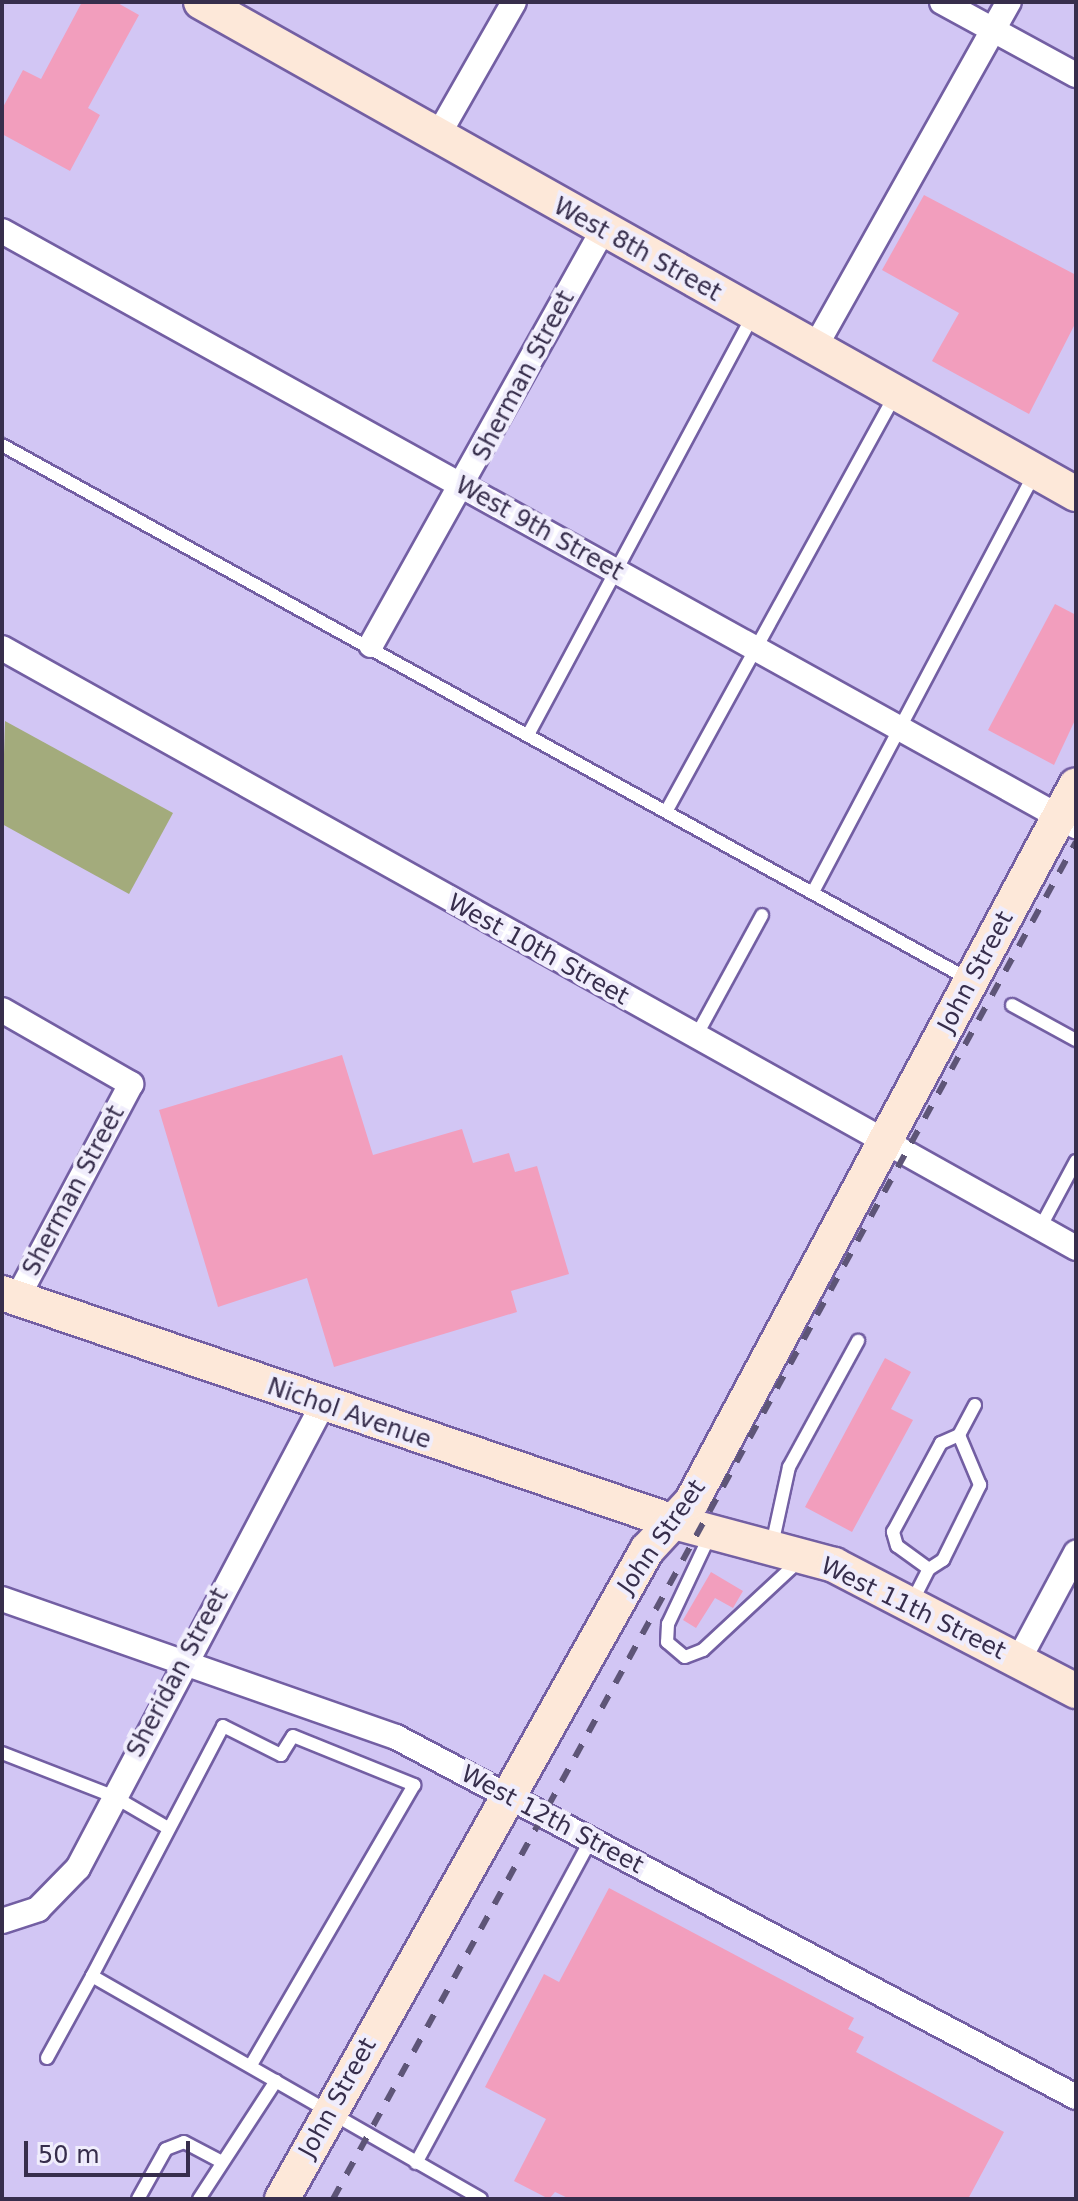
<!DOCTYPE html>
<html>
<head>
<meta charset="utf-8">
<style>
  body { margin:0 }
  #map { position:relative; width:1078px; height:2201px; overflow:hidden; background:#d2c6f4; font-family:"DejaVu Sans",sans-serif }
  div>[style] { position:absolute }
  .green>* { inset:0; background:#a3ab7c }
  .building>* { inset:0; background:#f29ebd }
  .roads { filter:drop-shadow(2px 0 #735fa3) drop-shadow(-2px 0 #735fa3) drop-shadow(0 2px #735fa3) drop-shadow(0 -2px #735fa3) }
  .lane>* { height:12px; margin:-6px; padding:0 6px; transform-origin:6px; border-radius:6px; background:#fff }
  .street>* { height:24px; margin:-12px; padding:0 12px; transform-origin:12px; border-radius:12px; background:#fff }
  .secondary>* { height:34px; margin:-17px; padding:0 17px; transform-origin:17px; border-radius:17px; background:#fde8d9 }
  .rail>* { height:6px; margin-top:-3px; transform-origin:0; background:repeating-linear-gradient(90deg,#5e5577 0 14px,transparent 0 28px) }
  span { translate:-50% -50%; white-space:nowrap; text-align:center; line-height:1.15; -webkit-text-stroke:8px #f0edfc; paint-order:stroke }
  .street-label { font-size:24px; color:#372e4c }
  .frame { position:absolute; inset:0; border:4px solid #372e4c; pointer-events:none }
  .scale { position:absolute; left:24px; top:2141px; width:166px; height:36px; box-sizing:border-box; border:4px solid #372e4c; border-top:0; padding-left:10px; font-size:24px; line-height:28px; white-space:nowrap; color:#372e4c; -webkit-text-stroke:6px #f0edfc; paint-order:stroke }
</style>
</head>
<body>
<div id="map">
  <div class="green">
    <i style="clip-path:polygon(5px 721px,173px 813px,129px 894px,2px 824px)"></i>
  </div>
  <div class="building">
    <i style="clip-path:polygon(82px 2px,116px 2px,139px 15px,88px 108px,100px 115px,70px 171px,2px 134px,2px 109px,23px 70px,41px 79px)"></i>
    <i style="clip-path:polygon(924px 195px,1076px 275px,1076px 322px,1029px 414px,932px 361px,959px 313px,882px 270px)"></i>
    <i style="clip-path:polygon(1055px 604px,1076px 615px,1076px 718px,1054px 765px,988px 730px)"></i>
    <i style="clip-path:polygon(342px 1055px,373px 1155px,462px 1129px,473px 1163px,509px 1153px,515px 1172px,537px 1166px,569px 1274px,511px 1291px,517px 1312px,334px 1367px,307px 1278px,218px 1307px,159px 1110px)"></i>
    <i style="clip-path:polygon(885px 1358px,911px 1372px,891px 1409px,913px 1420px,852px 1532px,805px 1507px)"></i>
    <i style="clip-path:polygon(711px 1572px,743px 1591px,733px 1608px,715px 1598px,696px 1628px,683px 1620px)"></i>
    <i style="clip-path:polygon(609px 1888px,854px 2018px,848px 2029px,864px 2037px,856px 2052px,1004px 2132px,968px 2199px,570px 2199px,555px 2192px,549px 2199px,514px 2181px,546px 2119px,485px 2087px,544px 1974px,559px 1982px)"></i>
  </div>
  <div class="roads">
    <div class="lane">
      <i style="left:2px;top:445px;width:1104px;rotate:28.93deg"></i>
      <i style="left:529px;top:733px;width:474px;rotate:-61.8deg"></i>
      <i style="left:667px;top:810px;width:473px;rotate:-61.2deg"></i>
      <i style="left:813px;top:892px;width:474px;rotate:-62.1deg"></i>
      <i style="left:1012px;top:1005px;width:73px;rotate:28.7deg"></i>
      <i style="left:695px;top:1038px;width:140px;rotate:-61.4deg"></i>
      <i style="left:1040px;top:1228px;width:76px;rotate:-61.8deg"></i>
      <i style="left:711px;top:1533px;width:101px;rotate:115.3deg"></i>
      <i style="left:668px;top:1624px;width:18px;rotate:93deg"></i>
      <i style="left:667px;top:1642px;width:23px;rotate:40deg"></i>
      <i style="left:685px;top:1657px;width:19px;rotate:-21deg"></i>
      <i style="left:703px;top:1650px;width:134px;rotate:-42.9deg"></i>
      <i style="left:772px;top:1545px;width:80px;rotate:-77.7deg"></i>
      <i style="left:789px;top:1467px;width:144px;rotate:-61.3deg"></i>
      <i style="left:929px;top:1569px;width:39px;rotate:-144deg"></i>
      <i style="left:897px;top:1546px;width:15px;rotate:-106deg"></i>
      <i style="left:893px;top:1532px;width:101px;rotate:-61.7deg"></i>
      <i style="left:941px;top:1443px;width:20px;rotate:-24deg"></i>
      <i style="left:912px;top:1602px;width:37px;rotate:-63deg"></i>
      <i style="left:929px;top:1569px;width:17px;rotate:-33deg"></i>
      <i style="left:943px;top:1560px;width:84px;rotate:-63.7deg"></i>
      <i style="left:980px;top:1485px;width:54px;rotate:-112.8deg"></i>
      <i style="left:959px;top:1435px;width:34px;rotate:-62deg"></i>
      <i style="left:2px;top:1753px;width:119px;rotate:21.2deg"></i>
      <i style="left:113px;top:1796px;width:64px;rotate:30.2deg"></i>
      <i style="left:92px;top:1976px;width:282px;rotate:-62.3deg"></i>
      <i style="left:223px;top:1726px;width:65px;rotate:26.6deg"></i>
      <i style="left:281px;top:1755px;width:22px;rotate:-58deg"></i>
      <i style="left:293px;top:1736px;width:131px;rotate:22deg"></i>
      <i style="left:414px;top:1785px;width:324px;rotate:120.2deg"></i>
      <i style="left:47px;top:2058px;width:94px;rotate:-61.2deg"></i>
      <i style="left:92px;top:1976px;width:448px;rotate:29.8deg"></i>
      <i style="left:416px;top:2163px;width:367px;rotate:-61.6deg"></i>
      <i style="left:138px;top:2199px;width:57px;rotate:-60.8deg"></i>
      <i style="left:166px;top:2149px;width:19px;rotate:-21deg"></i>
      <i style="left:184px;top:2142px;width:41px;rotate:27.8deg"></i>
      <i style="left:199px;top:2199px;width:141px;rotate:-56.9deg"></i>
    </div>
    <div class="street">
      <i style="left:942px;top:2px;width:153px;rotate:28.6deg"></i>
      <i style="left:437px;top:137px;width:155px;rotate:-60.3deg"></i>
      <i style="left:2px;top:231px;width:1228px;rotate:28.99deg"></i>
      <i style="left:814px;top:349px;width:398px;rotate:-60.7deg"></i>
      <i style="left:371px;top:645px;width:475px;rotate:-60.8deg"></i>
      <i style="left:2px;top:648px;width:1230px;rotate:29.19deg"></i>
      <i style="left:2px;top:1010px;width:149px;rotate:29.8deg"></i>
      <i style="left:131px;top:1084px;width:242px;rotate:118deg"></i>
      <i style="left:2px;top:1599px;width:417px;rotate:19.3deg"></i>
      <i style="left:396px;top:1737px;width:769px;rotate:27.9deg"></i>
      <i style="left:1018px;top:1661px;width:123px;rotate:-61.8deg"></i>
      <i style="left:2px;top:1921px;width:38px;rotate:-18deg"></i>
      <i style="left:38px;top:1909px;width:57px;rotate:-45.7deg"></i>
      <i style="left:78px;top:1868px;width:522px;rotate:-62.16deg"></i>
    </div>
    <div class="secondary">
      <i style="left:201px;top:2px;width:1004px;rotate:29.35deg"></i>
      <i style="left:2px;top:1293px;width:710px;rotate:18.82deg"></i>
      <i style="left:674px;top:1522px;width:166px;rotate:15deg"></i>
      <i style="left:834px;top:1565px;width:273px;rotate:27.5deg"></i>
      <i style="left:282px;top:2199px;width:745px;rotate:-60.65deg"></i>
      <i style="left:647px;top:1550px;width:67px;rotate:-47.4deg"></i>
      <i style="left:692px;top:1501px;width:812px;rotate:-61.79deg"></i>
    </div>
  </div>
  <div class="rail">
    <i style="left:333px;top:2199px;width:1547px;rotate:-61.3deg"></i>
  </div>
  <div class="street-label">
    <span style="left:637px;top:250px;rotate:29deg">West 8th Street</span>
    <span style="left:524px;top:376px;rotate:-62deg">Sherman Street</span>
    <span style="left:539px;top:529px;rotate:29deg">West 9th Street</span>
    <span style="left:538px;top:950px;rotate:29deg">West 10th Street</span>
    <span style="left:976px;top:972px;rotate:-62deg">John Street</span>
    <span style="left:74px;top:1191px;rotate:-62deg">Sherman Street</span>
    <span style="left:349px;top:1414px;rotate:19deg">Nichol Avenue</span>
    <span style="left:662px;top:1537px;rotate:-55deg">John Street</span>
    <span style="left:913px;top:1609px;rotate:26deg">West 11th Street</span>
    <span style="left:178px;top:1673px;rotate:-62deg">Sheridan Street</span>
    <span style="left:552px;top:1820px;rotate:28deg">West 12th Street</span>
    <span style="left:338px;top:2098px;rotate:-61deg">John Street</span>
  </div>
  <div class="frame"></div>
  <div class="scale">50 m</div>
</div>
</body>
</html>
